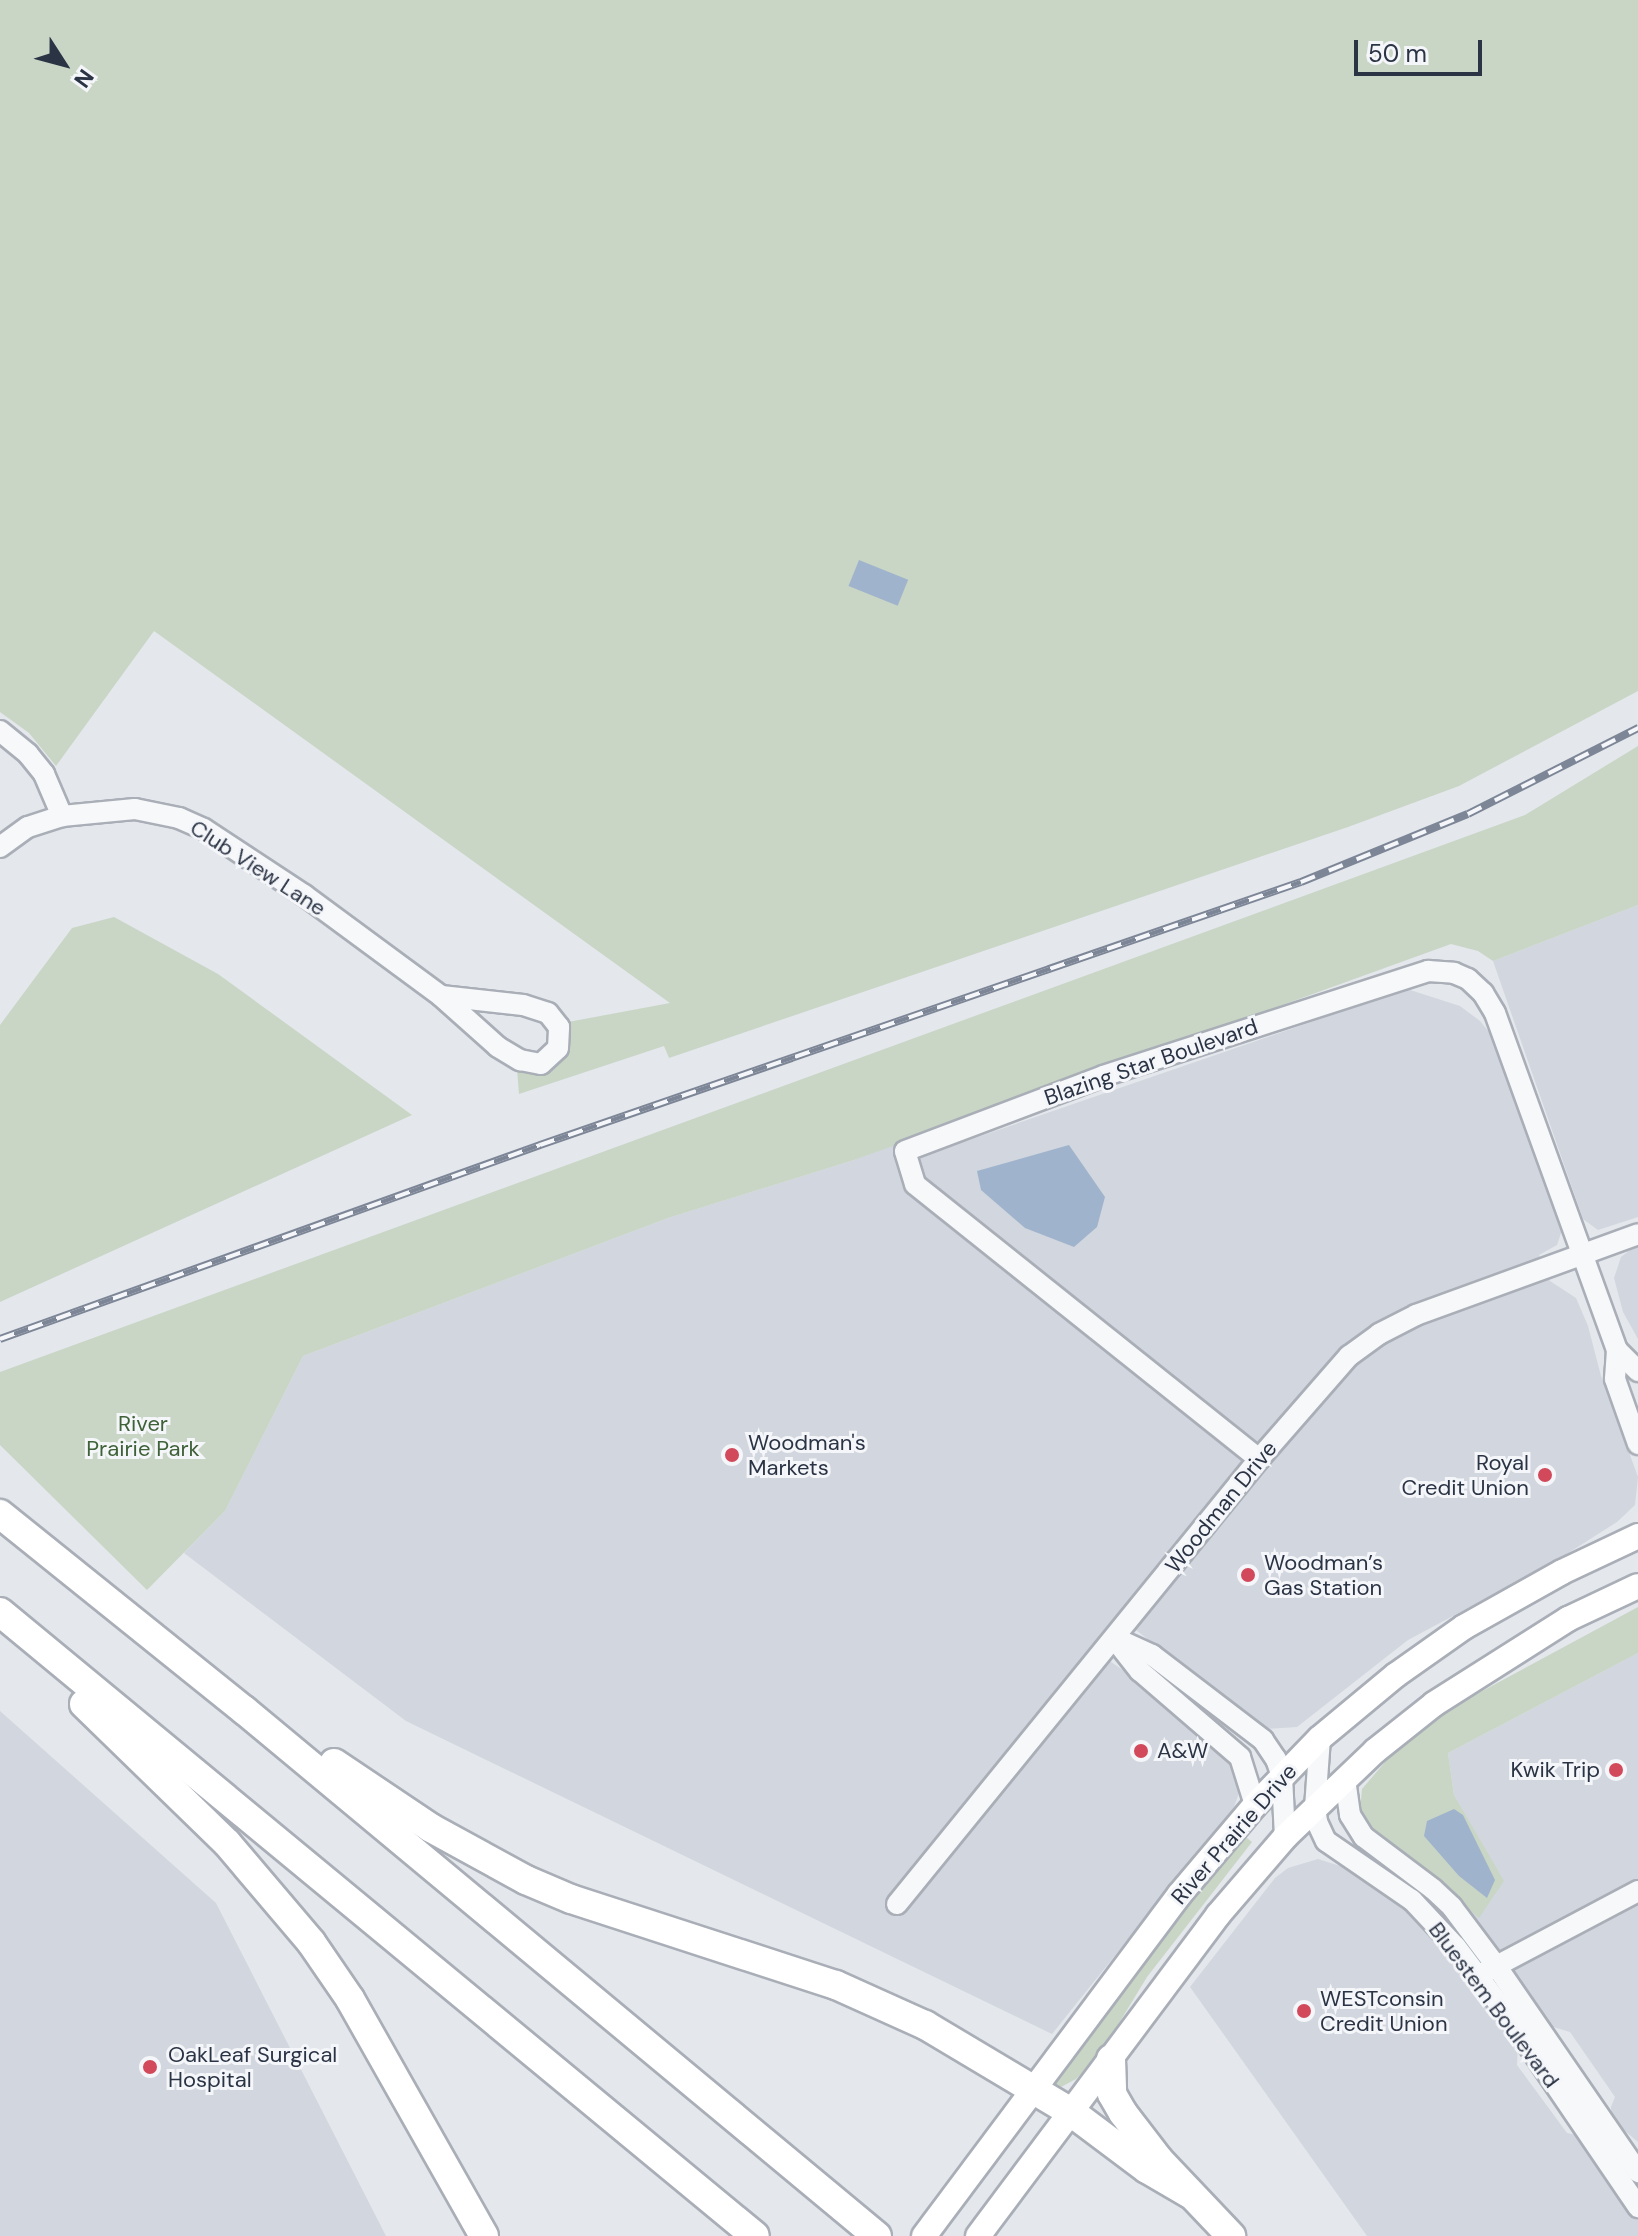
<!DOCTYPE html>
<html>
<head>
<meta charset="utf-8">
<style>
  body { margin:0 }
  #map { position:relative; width:1638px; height:2236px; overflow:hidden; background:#e4e7ec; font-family:"DM Sans",sans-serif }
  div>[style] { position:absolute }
  .built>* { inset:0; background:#d2d6de }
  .green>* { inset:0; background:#c9d6c5 }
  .water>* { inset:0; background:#9fb4cc; transform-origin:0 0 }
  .roads { filter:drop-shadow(2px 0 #a9aeb7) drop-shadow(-2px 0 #a9aeb7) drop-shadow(0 2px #a9aeb7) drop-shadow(0 -2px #a9aeb7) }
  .minor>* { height:20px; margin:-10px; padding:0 10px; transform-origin:10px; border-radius:10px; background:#f7f8fa }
  .major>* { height:24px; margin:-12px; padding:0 12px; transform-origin:12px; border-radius:12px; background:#fff }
  .highway>* { height:28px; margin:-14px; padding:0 14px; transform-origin:14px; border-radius:14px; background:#fff }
  .rail>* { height:8px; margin-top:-4px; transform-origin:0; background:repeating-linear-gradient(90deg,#f4f6f9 0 15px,#7d8696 0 30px); box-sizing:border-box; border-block:2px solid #7d8696 }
  .dots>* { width:22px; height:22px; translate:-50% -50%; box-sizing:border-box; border:4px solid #f4f6f9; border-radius:50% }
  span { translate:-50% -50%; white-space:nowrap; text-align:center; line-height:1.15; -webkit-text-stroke:6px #f4f6f9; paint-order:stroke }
  .street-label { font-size:22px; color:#2b3445 }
  .park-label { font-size:22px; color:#3f6138 }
  .poi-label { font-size:22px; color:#2b3445 }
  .left { translate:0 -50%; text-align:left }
  .right { translate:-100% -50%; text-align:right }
  .north { position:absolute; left:24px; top:24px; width:80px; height:80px; -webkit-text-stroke:6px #f4f6f9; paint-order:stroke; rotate:126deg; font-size:22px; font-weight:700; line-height:32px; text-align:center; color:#2b3445 }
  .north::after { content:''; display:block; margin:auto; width:28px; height:36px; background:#2b3445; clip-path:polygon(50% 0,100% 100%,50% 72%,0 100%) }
  .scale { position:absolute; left:1354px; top:40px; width:128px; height:36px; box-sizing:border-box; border:4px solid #2b3445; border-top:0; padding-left:10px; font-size:24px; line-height:28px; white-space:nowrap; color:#2b3445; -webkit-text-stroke:6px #f4f6f9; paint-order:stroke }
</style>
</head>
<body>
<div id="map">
  <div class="built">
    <i style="clip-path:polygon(1638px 905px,1638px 1217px,1598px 1230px,1583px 1219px,1493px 961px)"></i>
    <i style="clip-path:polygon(1407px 989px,1460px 1006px,1480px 1021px,1493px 1037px,1562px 1230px,1557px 1245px,1539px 1255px,1550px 1281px,1576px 1298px,1588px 1326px,1601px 1376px,1638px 1477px,1635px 1505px,1617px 1522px,1554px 1562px,1408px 1640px,1297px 1727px,1265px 1729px,1119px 1617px,1093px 1650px,1138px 1680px,1230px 1753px,1241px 1787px,1234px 1807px,1052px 2034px,406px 1721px,184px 1553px,225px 1511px,303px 1356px,668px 1218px,854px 1160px,932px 1130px,943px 1149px)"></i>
    <i style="clip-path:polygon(1638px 1244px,1638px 1339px,1623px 1312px,1614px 1278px,1621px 1257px)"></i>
    <i style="clip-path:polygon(1638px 1653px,1638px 2142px,1612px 2120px,1611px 2107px,1615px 2097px,1570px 2032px,1547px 2025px,1481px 1926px,1440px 1883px,1503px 1881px,1454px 1795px,1448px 1753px)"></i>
    <i style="clip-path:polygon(0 1711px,216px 1903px,386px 2236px,0 2236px)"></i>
    <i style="clip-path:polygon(1318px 1859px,1353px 1870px,1406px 1906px,1438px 1936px,1518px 2042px,1517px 2065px,1567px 2133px,1581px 2136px,1638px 2217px,1638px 2236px,1367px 2236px,1190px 1987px,1275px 1878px,1288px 1868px)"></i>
  </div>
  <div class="green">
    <i style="clip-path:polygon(0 0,1638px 0,1638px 691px,1459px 786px,1348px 827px,669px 1058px,664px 1046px,519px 1094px,517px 1069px,524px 1073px,542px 1071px,564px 1054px,570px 1034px,568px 1022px,670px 1003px,154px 631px,56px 766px,29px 733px,0 712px)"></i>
    <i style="clip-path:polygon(1638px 746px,1638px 905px,1493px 961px,1478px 951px,1451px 944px,854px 1160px,668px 1218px,303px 1356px,225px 1511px,147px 1590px,0 1445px,0 1372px,1525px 815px)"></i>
    <i style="clip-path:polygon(114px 917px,218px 974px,412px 1115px,0 1302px,0 1025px,72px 928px)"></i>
    <i style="clip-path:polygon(1638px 1607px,1638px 1653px,1448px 1753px,1454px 1795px,1504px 1881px,1479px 1918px,1440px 1883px,1369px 1830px,1360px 1811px,1362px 1789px,1398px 1747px,1451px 1708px)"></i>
    <i style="clip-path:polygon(1242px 1834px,1252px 1842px,1147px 1977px,1099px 2056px,1076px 2079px,1061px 2087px,1053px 2082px)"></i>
  </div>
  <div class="water">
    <i style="left:859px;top:560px;width:53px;height:28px;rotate:22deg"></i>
    <i style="clip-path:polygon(1069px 1145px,1105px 1197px,1097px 1227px,1074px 1247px,1025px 1228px,981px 1190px,977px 1171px)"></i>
    <i style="clip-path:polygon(1454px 1809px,1463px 1815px,1495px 1880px,1487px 1898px,1459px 1876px,1424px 1836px,1427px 1821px)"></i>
  </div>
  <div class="roads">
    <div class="minor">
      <i style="left:0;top:731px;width:36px;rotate:39deg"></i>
      <i style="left:28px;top:754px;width:26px;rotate:51deg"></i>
      <i style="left:44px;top:774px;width:46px;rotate:66.8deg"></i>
      <i style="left:0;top:847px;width:34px;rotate:-36deg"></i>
      <i style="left:28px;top:827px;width:36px;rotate:-18deg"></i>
      <i style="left:62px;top:816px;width:73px;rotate:-5.5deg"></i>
      <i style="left:135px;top:809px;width:45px;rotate:11.6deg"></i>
      <i style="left:179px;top:818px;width:27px;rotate:24deg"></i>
      <i style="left:204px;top:829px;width:120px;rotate:33.4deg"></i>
      <i style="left:304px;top:895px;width:170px;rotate:36.4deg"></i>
      <i style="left:441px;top:996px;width:76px;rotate:41.8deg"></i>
      <i style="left:498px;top:1047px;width:26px;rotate:31deg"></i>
      <i style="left:520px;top:1060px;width:21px;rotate:11deg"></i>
      <i style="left:541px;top:1064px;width:23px;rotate:-43deg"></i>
      <i style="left:558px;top:1048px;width:21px;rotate:-87deg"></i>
      <i style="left:559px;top:1027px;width:18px;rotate:-128deg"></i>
      <i style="left:548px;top:1013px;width:26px;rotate:-162deg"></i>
      <i style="left:523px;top:1005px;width:82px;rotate:-173.7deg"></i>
      <i style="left:1617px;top:1350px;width:30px;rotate:45deg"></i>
      <i style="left:1259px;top:1459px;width:440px;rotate:-141.4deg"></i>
      <i style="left:915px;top:1184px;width:34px;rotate:-107deg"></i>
      <i style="left:905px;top:1151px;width:212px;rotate:-20.7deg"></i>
      <i style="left:1103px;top:1076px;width:342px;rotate:-17.9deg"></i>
      <i style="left:1428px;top:971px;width:26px;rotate:4deg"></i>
      <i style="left:1454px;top:973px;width:15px;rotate:23deg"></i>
      <i style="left:1468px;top:979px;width:21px;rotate:43deg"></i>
      <i style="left:1483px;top:993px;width:23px;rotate:59deg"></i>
      <i style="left:1495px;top:1013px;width:358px;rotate:70.1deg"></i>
      <i style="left:1617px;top:1350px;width:29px;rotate:94deg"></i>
      <i style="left:1615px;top:1379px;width:69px;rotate:70.5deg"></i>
      <i style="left:1115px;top:1638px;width:41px;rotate:24.7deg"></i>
      <i style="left:1152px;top:1655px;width:140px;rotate:37.4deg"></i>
      <i style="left:1263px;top:1740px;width:23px;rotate:56deg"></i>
      <i style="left:1276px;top:1759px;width:18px;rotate:71deg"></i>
      <i style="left:1282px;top:1776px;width:61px;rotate:87.2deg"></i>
      <i style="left:1117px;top:1642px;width:37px;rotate:52deg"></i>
      <i style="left:1140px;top:1671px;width:132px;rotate:40.7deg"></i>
      <i style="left:1240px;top:1757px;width:50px;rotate:72.6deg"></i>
      <i style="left:1320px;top:1738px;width:69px;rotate:94.1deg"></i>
      <i style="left:1315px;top:1807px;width:15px;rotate:82deg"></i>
      <i style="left:1317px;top:1822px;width:21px;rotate:65deg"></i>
      <i style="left:1326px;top:1841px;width:104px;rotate:34.5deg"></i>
      <i style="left:1412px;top:1900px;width:64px;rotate:46.9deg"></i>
      <i style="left:1456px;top:1947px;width:88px;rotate:52.9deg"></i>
      <i style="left:1509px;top:2017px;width:230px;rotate:55.8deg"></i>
      <i style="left:1345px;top:1779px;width:36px;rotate:82deg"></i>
      <i style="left:1350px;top:1815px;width:26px;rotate:58deg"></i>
      <i style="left:1364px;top:1837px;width:86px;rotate:37deg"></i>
      <i style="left:1433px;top:1889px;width:26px;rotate:43deg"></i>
      <i style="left:1452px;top:1907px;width:75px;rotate:53.1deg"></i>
      <i style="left:1497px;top:1967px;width:249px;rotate:55.5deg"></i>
      <i style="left:897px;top:1904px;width:574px;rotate:-50.87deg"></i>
      <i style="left:1259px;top:1459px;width:137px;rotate:-48.9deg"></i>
      <i style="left:1349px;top:1356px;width:37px;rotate:-36deg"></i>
      <i style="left:1379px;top:1334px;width:42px;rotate:-27.2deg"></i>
      <i style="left:1416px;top:1315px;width:236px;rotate:-20deg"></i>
      <i style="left:1485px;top:1972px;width:173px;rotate:-27.9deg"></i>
    </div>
    <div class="major">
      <i style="left:924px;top:2236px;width:426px;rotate:-53.2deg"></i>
      <i style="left:1179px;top:1895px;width:118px;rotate:-49.8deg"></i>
      <i style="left:1255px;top:1805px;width:93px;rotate:-45.9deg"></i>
      <i style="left:1320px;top:1738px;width:99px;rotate:-39.7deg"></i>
      <i style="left:1396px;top:1675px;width:83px;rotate:-35.2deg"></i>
      <i style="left:1464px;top:1627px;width:112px;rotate:-29.3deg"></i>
      <i style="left:1562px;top:1572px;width:84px;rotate:-25.3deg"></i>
      <i style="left:978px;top:2236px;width:401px;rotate:-53.2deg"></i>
      <i style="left:1218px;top:1915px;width:103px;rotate:-49.3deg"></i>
      <i style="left:1285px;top:1837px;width:124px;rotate:-43.7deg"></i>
      <i style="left:1375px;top:1751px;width:75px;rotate:-38.5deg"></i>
      <i style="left:1434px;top:1704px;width:159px;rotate:-32.4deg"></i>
      <i style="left:1568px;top:1619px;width:77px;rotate:-25.2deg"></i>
    </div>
    <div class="highway">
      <i style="left:0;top:1514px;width:313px;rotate:38.8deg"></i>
      <i style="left:244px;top:1710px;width:823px;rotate:39.73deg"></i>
      <i style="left:0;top:1612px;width:979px;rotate:39.57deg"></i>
      <i style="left:84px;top:1704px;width:199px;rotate:44.2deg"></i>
      <i style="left:227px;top:1843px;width:130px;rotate:49.7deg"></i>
      <i style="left:311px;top:1942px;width:69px;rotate:55.6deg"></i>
      <i style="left:350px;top:1999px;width:272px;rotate:60.5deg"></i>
      <i style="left:334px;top:1763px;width:117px;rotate:33.8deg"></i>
      <i style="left:431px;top:1828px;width:108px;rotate:28.7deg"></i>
      <i style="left:526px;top:1880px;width:49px;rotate:22.9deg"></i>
      <i style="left:571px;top:1899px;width:279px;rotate:18deg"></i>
      <i style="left:836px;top:1985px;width:98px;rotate:24.2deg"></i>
      <i style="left:925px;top:2025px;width:170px;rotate:30.8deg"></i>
      <i style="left:1071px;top:2112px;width:95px;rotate:36.9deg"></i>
      <i style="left:1147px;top:2169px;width:50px;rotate:30.2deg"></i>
      <i style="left:1111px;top:2059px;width:35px;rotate:88deg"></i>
      <i style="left:1112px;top:2094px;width:22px;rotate:60deg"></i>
      <i style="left:1123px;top:2113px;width:59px;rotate:52.5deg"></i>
      <i style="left:1159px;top:2160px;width:105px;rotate:46.5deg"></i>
    </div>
  </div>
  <div class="rail">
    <i style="left:0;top:1339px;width:574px;rotate:-19.76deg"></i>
    <i style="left:540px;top:1145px;width:805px;rotate:-19.07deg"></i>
    <i style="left:1301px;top:882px;width:180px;rotate:-22.2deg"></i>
    <i style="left:1468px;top:814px;width:191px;rotate:-26.8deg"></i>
  </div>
  <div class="dots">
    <i style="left:732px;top:1455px;background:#d1495b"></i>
    <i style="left:1545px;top:1475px;background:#d1495b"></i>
    <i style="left:1248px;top:1575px;background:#d1495b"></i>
    <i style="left:1141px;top:1751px;background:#d1495b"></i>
    <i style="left:1616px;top:1770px;background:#d1495b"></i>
    <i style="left:1304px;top:2011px;background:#d1495b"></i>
    <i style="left:150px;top:2067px;background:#d1495b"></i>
  </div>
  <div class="street-label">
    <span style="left:258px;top:868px;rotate:33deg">Club View Lane</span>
    <span style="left:1151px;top:1062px;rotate:-19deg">Blazing Star Boulevard</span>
    <span style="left:1221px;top:1507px;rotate:-51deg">Woodman Drive</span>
    <span style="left:1234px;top:1834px;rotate:-49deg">River Prairie Drive</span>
    <span style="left:1494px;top:2005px;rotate:53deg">Bluestem Boulevard</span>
  </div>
  <div class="park-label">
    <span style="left:143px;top:1436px">River<br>Prairie Park</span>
  </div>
  <div class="poi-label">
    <span class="left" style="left:748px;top:1455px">Woodman's<br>Markets</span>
    <span class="right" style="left:1529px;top:1475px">Royal<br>Credit Union</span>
    <span class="left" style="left:1264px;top:1575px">Woodman’s<br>Gas Station</span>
    <span class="left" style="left:1157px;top:1751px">A&amp;W</span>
    <span class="right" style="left:1600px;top:1770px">Kwik Trip</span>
    <span class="left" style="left:1320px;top:2011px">WESTconsin<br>Credit Union</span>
    <span class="left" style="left:168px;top:2067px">OakLeaf Surgical<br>Hospital</span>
  </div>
  <div class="north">N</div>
  <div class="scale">50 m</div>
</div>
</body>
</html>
